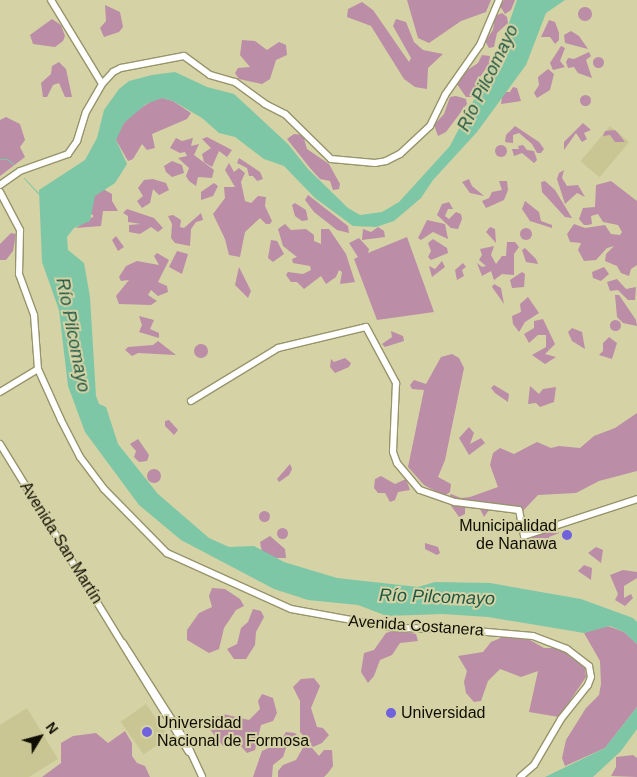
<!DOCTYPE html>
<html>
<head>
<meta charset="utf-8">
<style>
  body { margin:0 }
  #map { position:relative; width:637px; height:777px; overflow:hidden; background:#d5d2a6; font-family:Arial,sans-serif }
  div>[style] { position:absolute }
  .built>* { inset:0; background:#cac694; transform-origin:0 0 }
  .green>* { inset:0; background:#bb8da7 }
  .round { border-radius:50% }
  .water>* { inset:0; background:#7dc7a6 }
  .stream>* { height:1px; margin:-0.5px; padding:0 0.5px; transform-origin:0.5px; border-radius:0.5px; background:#7dc7a6 }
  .roads { filter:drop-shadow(1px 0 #97946a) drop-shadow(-1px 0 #97946a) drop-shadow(0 1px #97946a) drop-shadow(0 -1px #97946a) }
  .tertiary>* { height:6px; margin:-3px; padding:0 3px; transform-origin:3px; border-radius:3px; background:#fff }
  .dots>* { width:14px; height:14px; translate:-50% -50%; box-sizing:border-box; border:2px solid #d5d2a6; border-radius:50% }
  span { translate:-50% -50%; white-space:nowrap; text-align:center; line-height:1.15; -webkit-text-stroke:4px #d5d2a6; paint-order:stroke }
  .poi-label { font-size:16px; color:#0f0e01 }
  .right { translate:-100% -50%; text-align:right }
  .left { translate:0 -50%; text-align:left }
  .street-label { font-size:16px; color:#0f0e01 }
  .water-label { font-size:18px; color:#1f5842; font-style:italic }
  .north { position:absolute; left:15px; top:712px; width:50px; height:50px; -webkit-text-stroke:4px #d5d2a6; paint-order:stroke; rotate:53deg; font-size:14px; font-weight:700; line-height:20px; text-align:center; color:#0f0e01 }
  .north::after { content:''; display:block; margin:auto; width:18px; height:22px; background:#0f0e01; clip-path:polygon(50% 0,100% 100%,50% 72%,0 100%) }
</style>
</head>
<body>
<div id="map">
  <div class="built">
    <i style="left:610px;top:126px;width:25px;height:46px;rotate:40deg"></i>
    <i style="left:146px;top:704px;width:40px;height:31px;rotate:55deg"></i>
    <i style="clip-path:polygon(27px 708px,58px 759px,29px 777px,0 777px,0 725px)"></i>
  </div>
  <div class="green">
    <i style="clip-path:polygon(407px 0,491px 0,486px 12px,461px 21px,429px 43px,418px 38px)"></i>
    <i style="clip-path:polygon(504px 0,515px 0,511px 10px,505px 14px,500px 6px)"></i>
    <i style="clip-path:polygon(362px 2px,373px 10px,409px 62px,411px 58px,393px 26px,396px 19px,406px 22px,414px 42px,423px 50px,443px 54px,428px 68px,427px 89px,415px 87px,404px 79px,371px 26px,347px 17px,348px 9px)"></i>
    <i style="clip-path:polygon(105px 5px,120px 12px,123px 27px,119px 32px,104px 37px,100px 28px,106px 21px)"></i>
    <i class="round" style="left:578px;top:7px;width:14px;height:14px"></i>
    <i style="clip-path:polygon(502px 13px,507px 17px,508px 23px,497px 33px,494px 47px,489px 48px,485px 41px,493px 30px,495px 16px)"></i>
    <i style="clip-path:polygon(52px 19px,61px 25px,65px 36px,63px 41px,55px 47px,33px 44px,30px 35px)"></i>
    <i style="clip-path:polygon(549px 20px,555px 22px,559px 33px,559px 40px,555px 44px,550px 37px,541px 37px)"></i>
    <i style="clip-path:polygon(571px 31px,579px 36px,588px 49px,565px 43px,564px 35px)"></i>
    <i style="clip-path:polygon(242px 40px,255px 41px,267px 50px,279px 42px,286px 45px,287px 55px,276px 60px,270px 79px,262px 84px,239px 79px,235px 73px,238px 68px,250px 67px,240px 55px)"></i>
    <i style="clip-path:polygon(561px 46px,565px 48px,560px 61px,565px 67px,553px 70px,550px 63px)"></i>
    <i style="clip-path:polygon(589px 52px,591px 56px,586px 60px,592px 78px,578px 73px,574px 67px,568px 68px,566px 62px,568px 58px,574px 59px)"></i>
    <i style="clip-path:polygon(482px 55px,490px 56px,489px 64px,478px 80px,473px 97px,466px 97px,457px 84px,463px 73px,478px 63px)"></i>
    <i class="round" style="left:592.5px;top:56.5px;width:11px;height:11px"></i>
    <i style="clip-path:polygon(59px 62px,66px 69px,72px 97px,65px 97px,59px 83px,53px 85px,47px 97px,43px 97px,41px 83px,51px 74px,52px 66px)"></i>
    <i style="clip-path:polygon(548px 69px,554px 74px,550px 90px,537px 98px,534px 93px,539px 85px,538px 77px)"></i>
    <i style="clip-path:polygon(513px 87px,517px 88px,521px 101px,501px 104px,503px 92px,510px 92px)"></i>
    <i class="round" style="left:579.5px;top:94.5px;width:11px;height:11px"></i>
    <i style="clip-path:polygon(456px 96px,466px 99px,467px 104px,446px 132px,438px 136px,434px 125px,444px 114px,450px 97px)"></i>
    <i style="clip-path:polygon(162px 98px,173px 101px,191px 113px,187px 119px,152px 134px,155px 148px,147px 150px,142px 144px,133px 159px,128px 161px,116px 140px,118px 132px,129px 116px,153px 100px)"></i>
    <i style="clip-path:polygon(6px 117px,20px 124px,25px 140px,20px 147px,25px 157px,0 176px,0 120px)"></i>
    <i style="clip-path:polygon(583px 123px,591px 130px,584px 133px,587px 139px,582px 142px,576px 133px,564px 150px,564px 142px)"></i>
    <i style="clip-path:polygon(515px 126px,539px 142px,544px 149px,541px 153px,537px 153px,532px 144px,519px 133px,513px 135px,513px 143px,505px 142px,506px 135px)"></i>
    <i style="clip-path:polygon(615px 130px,618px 133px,625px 142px,615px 142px,610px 135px,603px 136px,605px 131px)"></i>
    <i style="clip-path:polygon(294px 134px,303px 135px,307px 149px,329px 164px,340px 184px,339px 189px,333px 190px,330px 181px,320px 179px,310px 168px,287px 139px)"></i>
    <i style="clip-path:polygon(207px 137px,232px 150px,227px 157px,219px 151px,212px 167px,204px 162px,202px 154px,211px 148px,202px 139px)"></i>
    <i style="clip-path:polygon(176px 138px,182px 141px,193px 138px,191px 146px,199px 144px,194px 155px,214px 170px,212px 178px,198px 177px,196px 186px,189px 181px,186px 176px,189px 168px,178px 158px,187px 156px,185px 152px,180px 153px,170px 148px)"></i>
    <i style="clip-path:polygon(523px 145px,527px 150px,534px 151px,537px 160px,534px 163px,522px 153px,514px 156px,512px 149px,519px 149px,518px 146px)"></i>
    <i class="round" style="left:495px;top:145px;width:12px;height:12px"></i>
    <i style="clip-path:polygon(239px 158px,260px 172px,263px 179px,257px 181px,253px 176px,249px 176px,247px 168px,237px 163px)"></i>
    <i style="clip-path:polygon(172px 161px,182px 165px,184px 173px,172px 177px,166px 172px,164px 166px)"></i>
    <i style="clip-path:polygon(229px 163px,234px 172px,239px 168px,245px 173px,241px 182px,245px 201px,251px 203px,258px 196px,266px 197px,265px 206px,272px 221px,270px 224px,266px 224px,260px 218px,245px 232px,240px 257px,229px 255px,225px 239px,213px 214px,225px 198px,224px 187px,235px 187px,225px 170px)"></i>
    <i style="clip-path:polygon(564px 170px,562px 178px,567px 186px,578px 185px,585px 197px,577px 193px,565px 204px,557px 179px,559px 173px)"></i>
    <i style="clip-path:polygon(153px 179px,166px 183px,169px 190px,159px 195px,153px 189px,150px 203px,142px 208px,137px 201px,143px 196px,138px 188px,144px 180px)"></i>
    <i style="clip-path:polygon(469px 179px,472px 186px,484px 196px,470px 193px,462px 182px)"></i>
    <i style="clip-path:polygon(499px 181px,507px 181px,508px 190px,504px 200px,486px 208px,482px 201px,489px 198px,492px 192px,502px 190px)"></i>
    <i style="clip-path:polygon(545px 181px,555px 190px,572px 218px,565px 217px,542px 192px,541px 182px)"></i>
    <i style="clip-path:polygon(611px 181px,637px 201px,637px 265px,631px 269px,629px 276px,621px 273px,617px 266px,605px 261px,606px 254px,614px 246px,607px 248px,596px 260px,584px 261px,578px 250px,581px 243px,570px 242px,567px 234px,574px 224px,585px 228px,605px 225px,611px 234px,620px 235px,622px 232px,618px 225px,603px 222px,598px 214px,591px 216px,592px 224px,588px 225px,584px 225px,579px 219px,583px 208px,595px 207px,596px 185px)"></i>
    <i style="clip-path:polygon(214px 183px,218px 186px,213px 196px,201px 200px,201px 192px)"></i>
    <i style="clip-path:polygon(101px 188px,112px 194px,112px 201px,118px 211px,103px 211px,101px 226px,76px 228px,94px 216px,84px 209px)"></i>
    <i style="clip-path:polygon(308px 195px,348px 226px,349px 233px,337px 230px,314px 212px,305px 200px)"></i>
    <i style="clip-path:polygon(525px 201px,539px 212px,541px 221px,552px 225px,552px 228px,530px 221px,522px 209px)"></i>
    <i style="clip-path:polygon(449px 202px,453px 209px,448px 209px,445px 216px,449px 219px,456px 212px,461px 214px,462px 219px,458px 229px,451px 228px,437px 215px,442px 204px)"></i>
    <i style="clip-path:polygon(295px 203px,306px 210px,308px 220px,302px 221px,295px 216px,292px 205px)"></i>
    <i style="clip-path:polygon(127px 209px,154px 218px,163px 228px,158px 232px,151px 227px,140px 234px,129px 232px,129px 225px,141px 224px,128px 222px,128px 216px,123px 213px)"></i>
    <i style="clip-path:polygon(201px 213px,203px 220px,196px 222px,191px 229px,190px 246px,175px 243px,171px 238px,172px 224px,168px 216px,173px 215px,181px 220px,180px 227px,184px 228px)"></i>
    <i style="clip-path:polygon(427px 220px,445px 224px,448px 239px,433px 232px,421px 240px,418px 238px)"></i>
    <i style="clip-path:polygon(285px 224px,291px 230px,306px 229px,314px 235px,314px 241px,321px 244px,321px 229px,329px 229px,346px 254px,355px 282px,340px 284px,342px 272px,339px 270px,336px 277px,326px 284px,321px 276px,304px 289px,297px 282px,291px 282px,286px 275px,288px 272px,303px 274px,311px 270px,310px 266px,293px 263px,292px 259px,297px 257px,283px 246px,278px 229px)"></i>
    <i style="clip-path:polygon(378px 227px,384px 231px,385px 237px,362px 240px,363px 229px,371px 232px)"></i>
    <i style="clip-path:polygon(490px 227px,495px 229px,496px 243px,486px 232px)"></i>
    <i class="round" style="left:520px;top:228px;width:12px;height:12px"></i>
    <i style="clip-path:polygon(11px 233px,16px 234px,13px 251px,6px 260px,0 260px,0 244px)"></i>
    <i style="clip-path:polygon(116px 236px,124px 247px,118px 251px,112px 240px)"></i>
    <i style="clip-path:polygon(407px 237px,434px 312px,377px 320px,354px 259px,358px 257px,349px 243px,359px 238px,369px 249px,368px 253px)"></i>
    <i style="clip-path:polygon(433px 239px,447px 248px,448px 253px,431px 260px,428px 257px,431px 251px,428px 243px)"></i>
    <i style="clip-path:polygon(271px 240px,277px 241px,284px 254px,273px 262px,268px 258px)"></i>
    <i style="clip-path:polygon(507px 242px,515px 242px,519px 247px,514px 254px,514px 275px,502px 274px,494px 280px,491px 271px,482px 276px,477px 263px,482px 267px,486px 266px,479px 260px,482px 255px,480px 249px,494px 246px,491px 255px,496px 264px,502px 256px,506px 256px)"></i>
    <i style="clip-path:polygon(525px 248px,536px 259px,538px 264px,526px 262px,522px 250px)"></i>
    <i style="clip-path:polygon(177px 251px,188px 254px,182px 274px,169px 267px)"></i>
    <i style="clip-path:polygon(157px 253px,169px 260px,158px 282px,167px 286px,168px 292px,158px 296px,151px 290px,148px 295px,157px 301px,151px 305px,119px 304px,116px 296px,129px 280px,121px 281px,119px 277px,126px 266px,137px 261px,159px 265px,154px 256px)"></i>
    <i style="clip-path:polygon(442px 261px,445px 267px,432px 277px,429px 266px,435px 269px)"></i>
    <i style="clip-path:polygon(463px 263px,466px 267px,462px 270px,464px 276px,457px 280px,455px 270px)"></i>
    <i style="clip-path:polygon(239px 267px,251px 291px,248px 298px,235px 285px)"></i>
    <i style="clip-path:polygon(604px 267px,609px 274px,601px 281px,593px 278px,592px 272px)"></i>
    <i style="clip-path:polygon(522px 272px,525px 274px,524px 287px,512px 288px,510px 280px)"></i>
    <i style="clip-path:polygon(617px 279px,626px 289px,636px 287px,635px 300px,628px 300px,618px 290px,610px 291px,607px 282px)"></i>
    <i style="clip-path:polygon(494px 284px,501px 288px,504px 304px,492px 287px)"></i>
    <i style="clip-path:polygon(615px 295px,619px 295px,636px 320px,637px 326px,623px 323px,617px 317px)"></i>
    <i style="clip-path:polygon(528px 297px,539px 313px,525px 322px,519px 332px,513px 324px,512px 316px,521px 312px,520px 304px)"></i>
    <i style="clip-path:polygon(139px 316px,154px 320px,150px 329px,159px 333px,159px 338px,139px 332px,142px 325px)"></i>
    <i style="clip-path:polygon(543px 319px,555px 344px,545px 354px,556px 357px,545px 364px,532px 355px,546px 347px,546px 335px,538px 335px,529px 343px,524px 334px,534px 328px,534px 321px)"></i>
    <i class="round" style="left:609.5px;top:319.5px;width:11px;height:11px"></i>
    <i style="clip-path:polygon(572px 328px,582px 332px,585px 349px,572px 341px,568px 332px)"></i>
    <i style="clip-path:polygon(391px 331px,403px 336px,404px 341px,385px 347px,382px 344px,392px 337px)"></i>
    <i style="clip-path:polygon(609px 337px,617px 343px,612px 359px,599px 355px,603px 351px,603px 343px)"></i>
    <i style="clip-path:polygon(158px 341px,176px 355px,138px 353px,132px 356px,125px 350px,128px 347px,153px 345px)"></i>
    <i class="round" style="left:194px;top:344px;width:14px;height:14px"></i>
    <i style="clip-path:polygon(452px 354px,459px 358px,464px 368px,445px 460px,438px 477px,451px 484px,450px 492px,444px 496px,424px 485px,408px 467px,424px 390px,412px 389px,410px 385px,414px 380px,426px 384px,441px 357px)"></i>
    <i style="clip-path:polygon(345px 358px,351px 363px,349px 367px,335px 373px,330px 367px,331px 359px,334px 362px)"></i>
    <i style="clip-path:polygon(494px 385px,509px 394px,508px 402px,495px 393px,491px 388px)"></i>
    <i style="clip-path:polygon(530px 386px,539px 394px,543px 389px,556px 387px,554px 402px,540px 407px,536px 403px,528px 404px)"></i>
    <i style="clip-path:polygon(637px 413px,637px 471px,599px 481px,576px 493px,538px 495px,522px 512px,489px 510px,484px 517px,480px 509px,465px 508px,465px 514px,459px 517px,447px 500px,451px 494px,461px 498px,470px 497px,498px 487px,490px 465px,493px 453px,500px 448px,514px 454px,537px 442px,551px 448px,559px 446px,580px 448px,594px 436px,615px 428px)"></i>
    <i style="clip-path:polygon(169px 420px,178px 430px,174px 435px,165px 426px,165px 421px)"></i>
    <i style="clip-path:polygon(469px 427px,474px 433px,470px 444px,481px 438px,485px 443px,469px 455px,459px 438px)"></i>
    <i style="clip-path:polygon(138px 439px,149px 455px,147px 461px,139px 462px,134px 457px,136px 451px,130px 444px)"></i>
    <i style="clip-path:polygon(290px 464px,292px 469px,289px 475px,279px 482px,277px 479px)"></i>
    <i class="round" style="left:147px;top:469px;width:14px;height:14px"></i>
    <i style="clip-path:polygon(381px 476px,395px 484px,406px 479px,410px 490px,398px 492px,395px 500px,390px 502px,385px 493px,378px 493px,374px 488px,375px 479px)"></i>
    <i class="round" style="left:258.5px;top:510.5px;width:11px;height:11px"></i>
    <i class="round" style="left:276.5px;top:527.5px;width:11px;height:11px"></i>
    <i style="clip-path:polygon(555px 528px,559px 533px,549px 537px,551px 546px,546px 550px,538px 540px,532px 541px,527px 538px)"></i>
    <i style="clip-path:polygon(270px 536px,285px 549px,286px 558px,274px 558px,262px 552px,260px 542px)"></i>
    <i style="clip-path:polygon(425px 543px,438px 547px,440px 553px,437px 555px,425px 549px)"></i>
    <i style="clip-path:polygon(596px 547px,603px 550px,601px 563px,588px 553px)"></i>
    <i style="clip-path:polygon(584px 565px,592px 568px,591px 580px,578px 571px)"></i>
    <i style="clip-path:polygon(623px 570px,637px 572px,637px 578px,624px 586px,624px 598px,631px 594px,633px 598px,625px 606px,615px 600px,618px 594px,610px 575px)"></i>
    <i style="clip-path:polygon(212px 588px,225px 589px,240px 599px,244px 606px,236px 610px,224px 628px,219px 649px,209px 653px,187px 640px,187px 630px,199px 613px,212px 607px,209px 596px)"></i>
    <i style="clip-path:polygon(253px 609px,261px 611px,264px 617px,256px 632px,255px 645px,246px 659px,234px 659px,227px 649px,237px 644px,241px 628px,248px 622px)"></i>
    <i style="clip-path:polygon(605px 625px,624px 632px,637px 644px,637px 707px,605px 748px,565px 766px,562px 758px,566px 740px,586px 708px,599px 695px,601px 684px,600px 661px,584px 633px)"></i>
    <i style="clip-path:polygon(395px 630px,416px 634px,418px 641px,400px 643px,392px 655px,380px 660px,374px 676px,368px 683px,361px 672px,364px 653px,374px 650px,386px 633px)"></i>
    <i style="clip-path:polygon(503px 637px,530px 640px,544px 648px,559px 648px,585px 668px,586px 677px,559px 717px,529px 712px,538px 671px,521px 677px,500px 669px,488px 681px,481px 701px,474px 702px,466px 693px,464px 682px,467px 671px,458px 656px,483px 652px,491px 642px)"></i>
    <i style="clip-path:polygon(314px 678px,320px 686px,311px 708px,317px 727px,323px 728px,329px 735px,322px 743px,313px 747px,300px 732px,300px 701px,293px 687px,301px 679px)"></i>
    <i style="clip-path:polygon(262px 694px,273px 698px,277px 713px,273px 721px,261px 725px,255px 750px,247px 753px,239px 744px,223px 746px,209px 728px,209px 721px,223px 714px,249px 720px,260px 709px,258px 701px)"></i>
    <i style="clip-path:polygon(125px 731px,132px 743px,132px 756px,137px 763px,145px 766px,150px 777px,42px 777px,61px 763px,61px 743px,73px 736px,96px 733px,108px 743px)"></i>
    <i style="clip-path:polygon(286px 732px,295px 733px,300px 739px,299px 743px,287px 745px,283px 757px,273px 765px,272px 777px,253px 777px,262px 751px,279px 743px)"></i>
    <i style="clip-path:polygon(304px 746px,312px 748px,319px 756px,324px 750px,332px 750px,333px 766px,328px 773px,324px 777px,278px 777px,278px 771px,283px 765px,296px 760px)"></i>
    <i style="clip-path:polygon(633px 755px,637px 758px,637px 777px,611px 776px,616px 767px,616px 757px)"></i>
  </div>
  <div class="water">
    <i style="clip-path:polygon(517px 0,565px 0,546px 13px,526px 65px,477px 132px,433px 180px,421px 198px,394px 221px,376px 227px,353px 226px,315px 198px,284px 166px,264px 159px,235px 137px,219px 133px,202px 118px,173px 101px,162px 98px,146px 104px,124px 123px,116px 140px,127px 164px,115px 183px,95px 196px,90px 221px,74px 228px,67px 237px,68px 250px,84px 263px,90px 297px,96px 396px,99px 404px,106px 407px,118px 444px,158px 494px,209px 538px,229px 547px,254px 546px,284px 562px,337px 578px,418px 587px,435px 582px,490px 583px,581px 599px,633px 618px,637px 622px,637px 644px,624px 632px,610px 626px,584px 633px,488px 617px,443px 614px,387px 616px,358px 605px,308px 600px,274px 589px,181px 540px,139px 505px,85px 432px,68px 386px,59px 310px,42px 262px,39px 190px,85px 160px,97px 138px,104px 110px,119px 89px,129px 81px,152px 75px,175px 72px,207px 87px,234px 94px,288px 144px,308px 169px,348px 208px,360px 215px,382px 212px,399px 202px,450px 146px,500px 49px)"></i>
    <i style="clip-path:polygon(637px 707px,637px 729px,621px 751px,593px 777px,545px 777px,605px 748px)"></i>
  </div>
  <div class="stream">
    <i style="left:0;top:159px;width:7px"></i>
    <i style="left:7px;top:159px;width:8px;rotate:40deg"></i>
    <i style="left:24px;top:178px;width:22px;rotate:47deg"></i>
  </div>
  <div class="roads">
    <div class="tertiary">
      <i style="left:51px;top:0;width:98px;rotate:58.7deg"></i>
      <i style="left:0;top:185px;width:24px;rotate:-35deg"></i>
      <i style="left:20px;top:171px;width:51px;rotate:-19.5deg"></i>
      <i style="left:68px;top:154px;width:16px;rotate:-55deg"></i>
      <i style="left:77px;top:141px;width:30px;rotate:-73deg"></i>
      <i style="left:86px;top:112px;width:32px;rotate:-60deg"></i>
      <i style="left:102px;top:84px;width:16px;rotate:-47deg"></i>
      <i style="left:113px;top:72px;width:9px;rotate:-27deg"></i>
      <i style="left:121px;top:68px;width:64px;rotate:-10.8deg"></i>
      <i style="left:184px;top:56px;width:32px;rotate:36deg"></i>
      <i style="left:210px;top:75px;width:26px;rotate:16deg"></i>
      <i style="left:235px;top:82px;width:37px;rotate:36deg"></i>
      <i style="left:265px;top:104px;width:22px;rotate:27deg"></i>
      <i style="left:285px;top:114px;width:64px;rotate:44.4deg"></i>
      <i style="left:331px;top:159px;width:44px;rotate:5.2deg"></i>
      <i style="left:375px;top:163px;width:11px;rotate:-10deg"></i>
      <i style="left:386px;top:161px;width:16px;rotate:-27deg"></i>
      <i style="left:400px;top:154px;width:41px;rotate:-43deg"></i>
      <i style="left:430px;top:126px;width:34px;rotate:-64deg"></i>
      <i style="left:445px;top:95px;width:61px;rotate:-55deg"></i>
      <i style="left:480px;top:45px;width:49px;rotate:-67.1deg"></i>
      <i style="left:0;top:192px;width:43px;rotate:62.2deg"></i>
      <i style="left:20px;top:230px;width:44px;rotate:91.3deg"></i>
      <i style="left:19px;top:274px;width:44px;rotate:69.9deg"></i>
      <i style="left:34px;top:315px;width:54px;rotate:85.8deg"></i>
      <i style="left:38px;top:369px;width:56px;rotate:65.7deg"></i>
      <i style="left:61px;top:420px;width:42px;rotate:62.8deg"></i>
      <i style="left:80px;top:457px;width:40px;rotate:53deg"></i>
      <i style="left:104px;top:489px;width:90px;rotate:45.5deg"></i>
      <i style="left:167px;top:553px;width:136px;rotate:24.3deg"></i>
      <i style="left:291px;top:609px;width:107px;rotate:10.3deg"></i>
      <i style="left:396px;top:628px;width:57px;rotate:1deg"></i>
      <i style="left:453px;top:629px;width:80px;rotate:5deg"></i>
      <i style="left:533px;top:636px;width:36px;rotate:21deg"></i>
      <i style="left:567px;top:649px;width:28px;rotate:38deg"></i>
      <i style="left:589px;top:666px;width:11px;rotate:80deg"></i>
      <i style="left:591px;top:677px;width:9px;rotate:111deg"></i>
      <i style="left:588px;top:685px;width:43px;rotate:128.5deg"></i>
      <i style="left:561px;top:719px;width:53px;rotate:120.4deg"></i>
      <i style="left:534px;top:765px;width:18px;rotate:139deg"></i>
      <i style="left:0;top:392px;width:44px;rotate:-31.2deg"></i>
      <i style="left:191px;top:401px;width:102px;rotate:-31.3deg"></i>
      <i style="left:278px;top:348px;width:90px;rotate:-13.4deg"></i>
      <i style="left:366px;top:327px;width:64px;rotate:61.8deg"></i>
      <i style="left:396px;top:383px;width:69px;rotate:92.5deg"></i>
      <i style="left:393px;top:452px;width:12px;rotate:70deg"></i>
      <i style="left:397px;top:463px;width:35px;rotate:50deg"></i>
      <i style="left:420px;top:490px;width:37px;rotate:19deg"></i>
      <i style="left:455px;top:502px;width:64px;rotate:7.1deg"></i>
      <i style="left:519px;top:510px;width:26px;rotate:79deg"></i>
      <i style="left:524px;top:536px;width:119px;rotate:-18.1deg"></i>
      <i style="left:0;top:444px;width:361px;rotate:58.5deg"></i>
      <i style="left:123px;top:643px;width:117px;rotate:57.5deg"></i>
      <i style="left:186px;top:742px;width:38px;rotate:65deg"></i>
    </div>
  </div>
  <div class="dots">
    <i style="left:567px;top:535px;background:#7061dc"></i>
    <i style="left:391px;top:713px;background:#7061dc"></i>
    <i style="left:147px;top:732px;background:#7061dc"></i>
  </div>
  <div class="poi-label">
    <span class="right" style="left:557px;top:535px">Municipalidad<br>de Nanawa</span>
    <span class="left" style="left:401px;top:713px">Universidad</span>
    <span class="left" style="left:157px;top:732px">Universidad<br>Nacional de Formosa</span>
  </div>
  <div class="street-label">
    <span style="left:61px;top:543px;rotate:58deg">Avenida San Martín</span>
    <span style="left:416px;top:626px;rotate:4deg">Avenida Costanera</span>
  </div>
  <div class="water-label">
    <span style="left:488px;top:78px;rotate:-64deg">Río Pilcomayo</span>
    <span style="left:73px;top:335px;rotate:79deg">Río Pilcomayo</span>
    <span style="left:437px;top:597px;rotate:2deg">Río Pilcomayo</span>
  </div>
  <div class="north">N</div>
</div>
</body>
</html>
